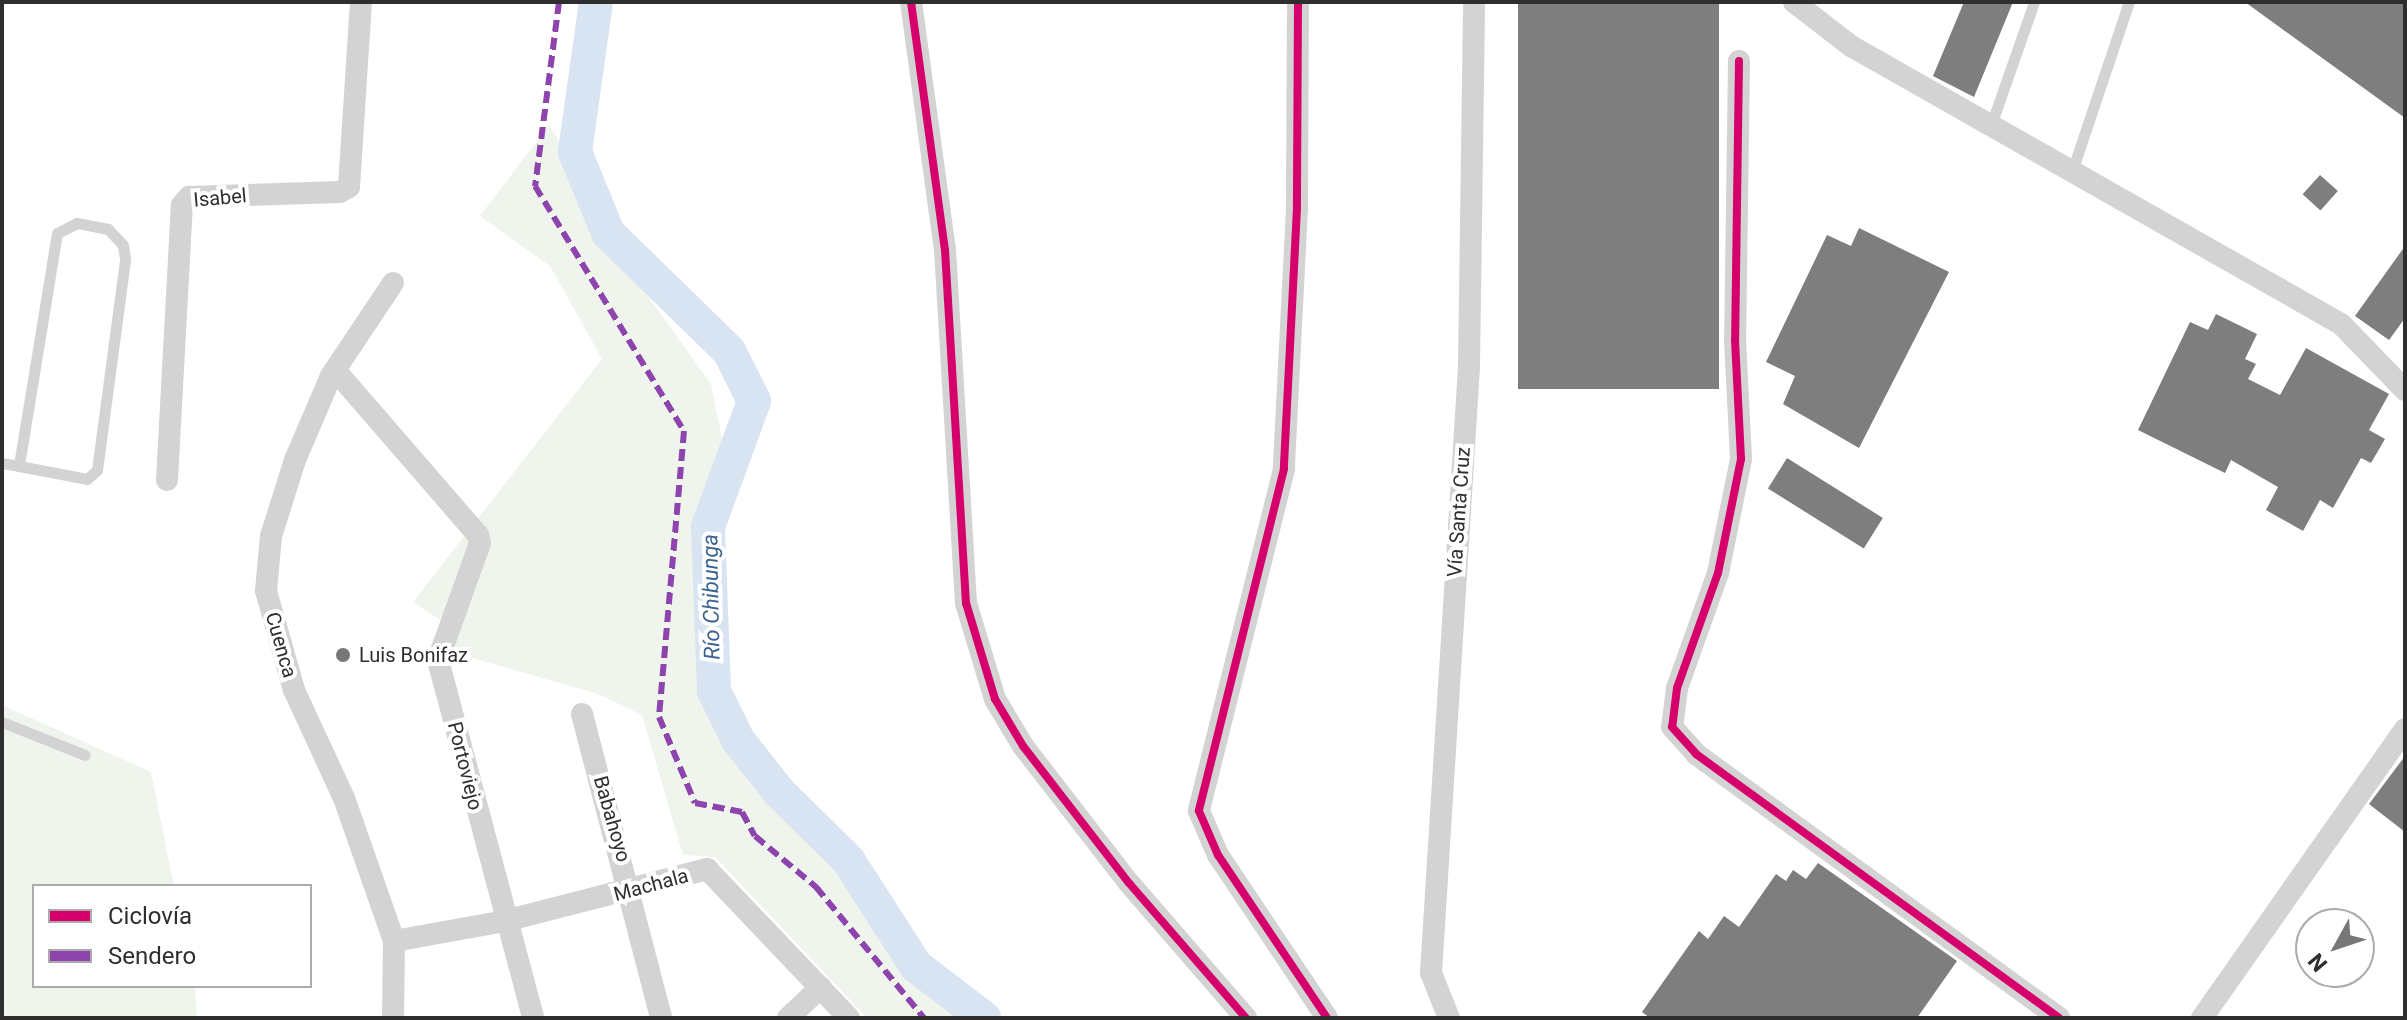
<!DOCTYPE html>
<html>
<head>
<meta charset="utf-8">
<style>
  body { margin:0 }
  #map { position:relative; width:2407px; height:1020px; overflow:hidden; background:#fff; font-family:Roboto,sans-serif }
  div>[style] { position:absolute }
  .green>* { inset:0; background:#eff5ec }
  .river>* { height:34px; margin:-17px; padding:0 17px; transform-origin:17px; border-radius:17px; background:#d8e4f2 }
  .building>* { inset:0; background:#7e7e7e; transform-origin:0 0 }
  .service>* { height:11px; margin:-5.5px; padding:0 5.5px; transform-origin:5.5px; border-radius:5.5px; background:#d3d3d3 }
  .minor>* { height:22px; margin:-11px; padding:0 11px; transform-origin:11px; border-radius:11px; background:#d3d3d3 }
  .quiet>* { height:6px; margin-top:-3px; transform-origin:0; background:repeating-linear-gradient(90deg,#8e44ad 0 12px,transparent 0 18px) }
  .cycleway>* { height:8px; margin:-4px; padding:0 4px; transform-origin:4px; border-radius:4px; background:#d6006c }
  .dots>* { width:22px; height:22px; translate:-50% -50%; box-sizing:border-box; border:4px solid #fff; border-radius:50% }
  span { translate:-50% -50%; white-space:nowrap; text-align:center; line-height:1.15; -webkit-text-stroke:8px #fff; paint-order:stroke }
  .street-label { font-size:20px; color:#2e2e2e }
  .poi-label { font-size:20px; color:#2e2e2e }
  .left { translate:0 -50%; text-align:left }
  .water-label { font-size:22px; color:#3b6392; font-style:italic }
  .frame { position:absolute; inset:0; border:4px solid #2e2e2e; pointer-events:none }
  .legend { position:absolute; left:32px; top:884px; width:280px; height:104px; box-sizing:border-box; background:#fff; border:2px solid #ababab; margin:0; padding:10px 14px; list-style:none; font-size:24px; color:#2e2e2e }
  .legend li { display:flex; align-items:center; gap:16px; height:40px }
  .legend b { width:40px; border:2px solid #ababab }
  .north { position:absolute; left:2295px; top:908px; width:80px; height:80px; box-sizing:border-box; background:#fff; border:2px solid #ababab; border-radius:50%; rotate:230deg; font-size:22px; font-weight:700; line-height:32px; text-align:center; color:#2e2e2e }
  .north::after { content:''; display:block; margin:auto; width:28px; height:36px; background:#777; clip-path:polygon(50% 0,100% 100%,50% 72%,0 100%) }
</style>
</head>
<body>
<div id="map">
  <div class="green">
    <i style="clip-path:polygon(549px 125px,572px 162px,587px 211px,711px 384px,725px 453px,701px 555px,695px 640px,708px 709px,754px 787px,820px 852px,893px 951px,959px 1018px,867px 1018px,715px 857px,683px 855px,642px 715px,598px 694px,430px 646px,442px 621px,413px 602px,602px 359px,550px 266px,480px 216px)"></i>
    <i style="clip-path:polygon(2px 705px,151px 772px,174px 886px,34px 886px,34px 986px,195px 986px,197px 1018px,2px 1018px)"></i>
  </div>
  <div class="river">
    <i style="left:596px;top:2px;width:151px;rotate:98deg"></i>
    <i style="left:575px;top:152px;width:87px;rotate:67.8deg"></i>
    <i style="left:608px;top:233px;width:169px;rotate:44.3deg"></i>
    <i style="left:729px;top:351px;width:56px;rotate:63.4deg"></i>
    <i style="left:754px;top:401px;width:134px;rotate:110.1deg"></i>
    <i style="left:708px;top:527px;width:164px;rotate:87.9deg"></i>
    <i style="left:714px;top:691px;width:55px;rotate:63.9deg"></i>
    <i style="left:738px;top:740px;width:66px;rotate:51.7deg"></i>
    <i style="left:779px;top:792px;width:97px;rotate:44.6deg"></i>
    <i style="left:848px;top:860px;width:126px;rotate:57.3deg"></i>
    <i style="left:916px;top:966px;width:86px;rotate:37.4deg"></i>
  </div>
  <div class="building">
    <i style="left:1518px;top:2px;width:201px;height:387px"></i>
    <i style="clip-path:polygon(1964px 2px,2013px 2px,1974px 97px,1933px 76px)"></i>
    <i style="clip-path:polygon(2245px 2px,2405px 2px,2405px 118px)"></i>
    <i style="left:2320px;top:175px;width:24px;height:26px;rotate:42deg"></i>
    <i style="clip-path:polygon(1859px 228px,1949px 272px,1859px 448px,1783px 404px,1795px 376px,1766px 362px,1827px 235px,1851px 246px)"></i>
    <i style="clip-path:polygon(2405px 246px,2405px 318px,2389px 340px,2355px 316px)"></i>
    <i style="clip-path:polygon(2216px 314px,2257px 334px,2245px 359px,2256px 364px,2248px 379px,2280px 395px,2306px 348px,2389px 394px,2369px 430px,2385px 439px,2371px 463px,2361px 458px,2333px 508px,2320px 500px,2303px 531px,2266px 510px,2278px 487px,2231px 460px,2225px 473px,2138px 430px,2190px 322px,2208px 330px)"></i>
    <i style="left:1787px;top:458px;width:113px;height:36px;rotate:32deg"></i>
    <i style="clip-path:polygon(2405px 756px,2405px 832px,2369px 804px)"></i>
    <i style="clip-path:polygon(1818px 863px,1957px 961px,1917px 1018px,1650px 1018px,1642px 1012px,1699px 931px,1708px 939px,1724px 916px,1739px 927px,1776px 874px,1786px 881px,1793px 870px,1806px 879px)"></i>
  </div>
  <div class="service">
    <i style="left:1991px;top:125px;width:130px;rotate:-70.7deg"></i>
    <i style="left:2072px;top:171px;width:178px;rotate:-71.4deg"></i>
    <i style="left:2px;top:463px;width:17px;rotate:10deg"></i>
    <i style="left:19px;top:466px;width:69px;rotate:10.8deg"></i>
    <i style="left:87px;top:479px;width:13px;rotate:-42deg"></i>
    <i style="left:97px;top:470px;width:213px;rotate:-82.4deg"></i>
    <i style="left:125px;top:259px;width:14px;rotate:-98deg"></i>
    <i style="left:123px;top:245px;width:22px;rotate:-133deg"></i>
    <i style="left:108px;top:229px;width:32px;rotate:-169deg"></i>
    <i style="left:77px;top:223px;width:22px;rotate:153deg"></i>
    <i style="left:57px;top:233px;width:236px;rotate:99.3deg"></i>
    <i style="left:2px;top:722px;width:89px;rotate:21.7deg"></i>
  </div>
  <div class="minor">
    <i style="left:911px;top:2px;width:250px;rotate:82.2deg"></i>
    <i style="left:945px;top:250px;width:354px;rotate:86.6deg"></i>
    <i style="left:966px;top:603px;width:100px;rotate:73.2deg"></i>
    <i style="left:995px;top:699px;width:55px;rotate:59.2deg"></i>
    <i style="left:1023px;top:746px;width:173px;rotate:52.3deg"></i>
    <i style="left:1129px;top:883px;width:179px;rotate:49.1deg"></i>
    <i style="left:1298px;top:2px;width:206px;rotate:90.3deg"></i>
    <i style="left:1297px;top:208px;width:261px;rotate:92.9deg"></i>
    <i style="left:1284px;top:469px;width:352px;rotate:104deg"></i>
    <i style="left:1199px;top:811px;width:48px;rotate:66.6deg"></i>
    <i style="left:1218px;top:855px;width:196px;rotate:56.2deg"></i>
    <i style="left:1794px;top:2px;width:72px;rotate:37.7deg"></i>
    <i style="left:1851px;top:46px;width:563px;rotate:29.57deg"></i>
    <i style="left:2341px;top:324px;width:92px;rotate:45.9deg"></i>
    <i style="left:1739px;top:61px;width:279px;rotate:90.8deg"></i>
    <i style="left:1735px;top:340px;width:119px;rotate:87.1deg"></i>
    <i style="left:1741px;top:459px;width:116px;rotate:101.4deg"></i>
    <i style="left:1718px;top:573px;width:122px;rotate:109.6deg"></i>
    <i style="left:1677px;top:688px;width:39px;rotate:97deg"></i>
    <i style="left:1672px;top:727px;width:36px;rotate:48deg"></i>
    <i style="left:1696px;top:754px;width:449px;rotate:36deg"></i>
    <i style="left:393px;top:283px;width:112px;rotate:123.7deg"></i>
    <i style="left:331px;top:376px;width:91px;rotate:113.2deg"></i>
    <i style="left:295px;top:460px;width:80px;rotate:107.5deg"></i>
    <i style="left:271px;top:536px;width:55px;rotate:95.2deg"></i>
    <i style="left:266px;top:591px;width:103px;rotate:74.2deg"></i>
    <i style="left:294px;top:690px;width:119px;rotate:65.2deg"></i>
    <i style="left:344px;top:798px;width:151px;rotate:70.7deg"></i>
    <i style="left:394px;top:941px;width:77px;rotate:90.7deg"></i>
    <i style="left:335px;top:370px;width:218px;rotate:49.1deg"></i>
    <i style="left:478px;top:535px;width:8px;rotate:76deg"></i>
    <i style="left:480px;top:543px;width:124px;rotate:109.7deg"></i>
    <i style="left:438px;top:660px;width:370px;rotate:75.1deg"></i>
    <i style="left:167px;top:480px;width:275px;rotate:-86.9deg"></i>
    <i style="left:182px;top:205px;width:11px;rotate:-49deg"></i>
    <i style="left:189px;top:197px;width:151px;rotate:-1.9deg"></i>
    <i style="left:340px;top:192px;width:10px;rotate:-29deg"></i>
    <i style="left:349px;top:187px;width:185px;rotate:-86.3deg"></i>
    <i style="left:582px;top:714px;width:314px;rotate:75.4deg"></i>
    <i style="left:394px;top:941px;width:113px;rotate:-10.2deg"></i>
    <i style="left:505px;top:921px;width:209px;rotate:-14.4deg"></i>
    <i style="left:707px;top:869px;width:206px;rotate:46.4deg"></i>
    <i style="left:788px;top:1018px;width:45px;rotate:-43.2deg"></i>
    <i style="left:1449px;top:1018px;width:48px;rotate:-111.8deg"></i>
    <i style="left:1431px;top:973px;width:607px;rotate:-86.41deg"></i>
    <i style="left:1469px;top:367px;width:365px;rotate:-89.2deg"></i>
    <i style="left:2202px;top:1018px;width:353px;rotate:-54.9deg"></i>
  </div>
  <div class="quiet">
    <i style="left:559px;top:2px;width:186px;rotate:97.4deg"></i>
    <i style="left:535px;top:186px;width:287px;rotate:58.7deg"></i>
    <i style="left:684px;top:431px;width:287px;rotate:95deg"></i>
    <i style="left:659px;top:717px;width:93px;rotate:67.3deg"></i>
    <i style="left:695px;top:803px;width:48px;rotate:10.8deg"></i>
    <i style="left:742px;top:812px;width:27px;rotate:62deg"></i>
    <i style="left:755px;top:836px;width:80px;rotate:39.9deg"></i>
    <i style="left:816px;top:887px;width:170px;rotate:50.5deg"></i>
  </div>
  <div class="cycleway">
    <i style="left:911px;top:2px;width:250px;rotate:82.2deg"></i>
    <i style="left:945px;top:250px;width:354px;rotate:86.6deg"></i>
    <i style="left:966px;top:603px;width:100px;rotate:73.2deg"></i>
    <i style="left:995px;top:699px;width:55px;rotate:59.2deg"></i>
    <i style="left:1023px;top:746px;width:173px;rotate:52.3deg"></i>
    <i style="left:1129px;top:883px;width:179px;rotate:49.1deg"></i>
    <i style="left:1298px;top:2px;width:206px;rotate:90.3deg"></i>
    <i style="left:1297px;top:208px;width:261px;rotate:92.9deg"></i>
    <i style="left:1284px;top:469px;width:352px;rotate:104deg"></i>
    <i style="left:1199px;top:811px;width:48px;rotate:66.6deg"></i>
    <i style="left:1218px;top:855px;width:196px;rotate:56.2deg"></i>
    <i style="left:1739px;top:61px;width:279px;rotate:90.8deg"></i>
    <i style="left:1735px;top:340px;width:119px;rotate:87.1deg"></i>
    <i style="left:1741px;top:459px;width:116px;rotate:101.4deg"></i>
    <i style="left:1718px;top:573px;width:122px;rotate:109.6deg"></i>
    <i style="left:1677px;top:688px;width:39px;rotate:97deg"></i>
    <i style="left:1672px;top:727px;width:36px;rotate:48deg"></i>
    <i style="left:1696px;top:754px;width:449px;rotate:36deg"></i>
  </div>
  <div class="dots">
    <i style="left:343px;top:655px;background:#777"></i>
  </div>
  <div class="street-label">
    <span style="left:220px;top:198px;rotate:-5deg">Isabel</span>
    <span style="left:1459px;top:512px;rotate:-86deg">Vía Santa Cruz</span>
    <span style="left:281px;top:645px;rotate:74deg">Cuenca</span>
    <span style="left:465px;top:766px;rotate:76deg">Portoviejo</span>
    <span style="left:612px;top:819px;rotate:74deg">Babahoyo</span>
    <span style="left:651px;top:885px;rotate:-15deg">Machala</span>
  </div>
  <div class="poi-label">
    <span class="left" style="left:359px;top:655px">Luis Bonifaz</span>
  </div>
  <div class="water-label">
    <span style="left:711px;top:597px;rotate:-91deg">Río Chibunga</span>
  </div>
  <div class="frame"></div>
  <ul class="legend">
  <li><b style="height:10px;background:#d6006c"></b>Ciclovía</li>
  <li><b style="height:10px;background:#8e44ad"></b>Sendero</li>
  </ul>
  <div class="north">N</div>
</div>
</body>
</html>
